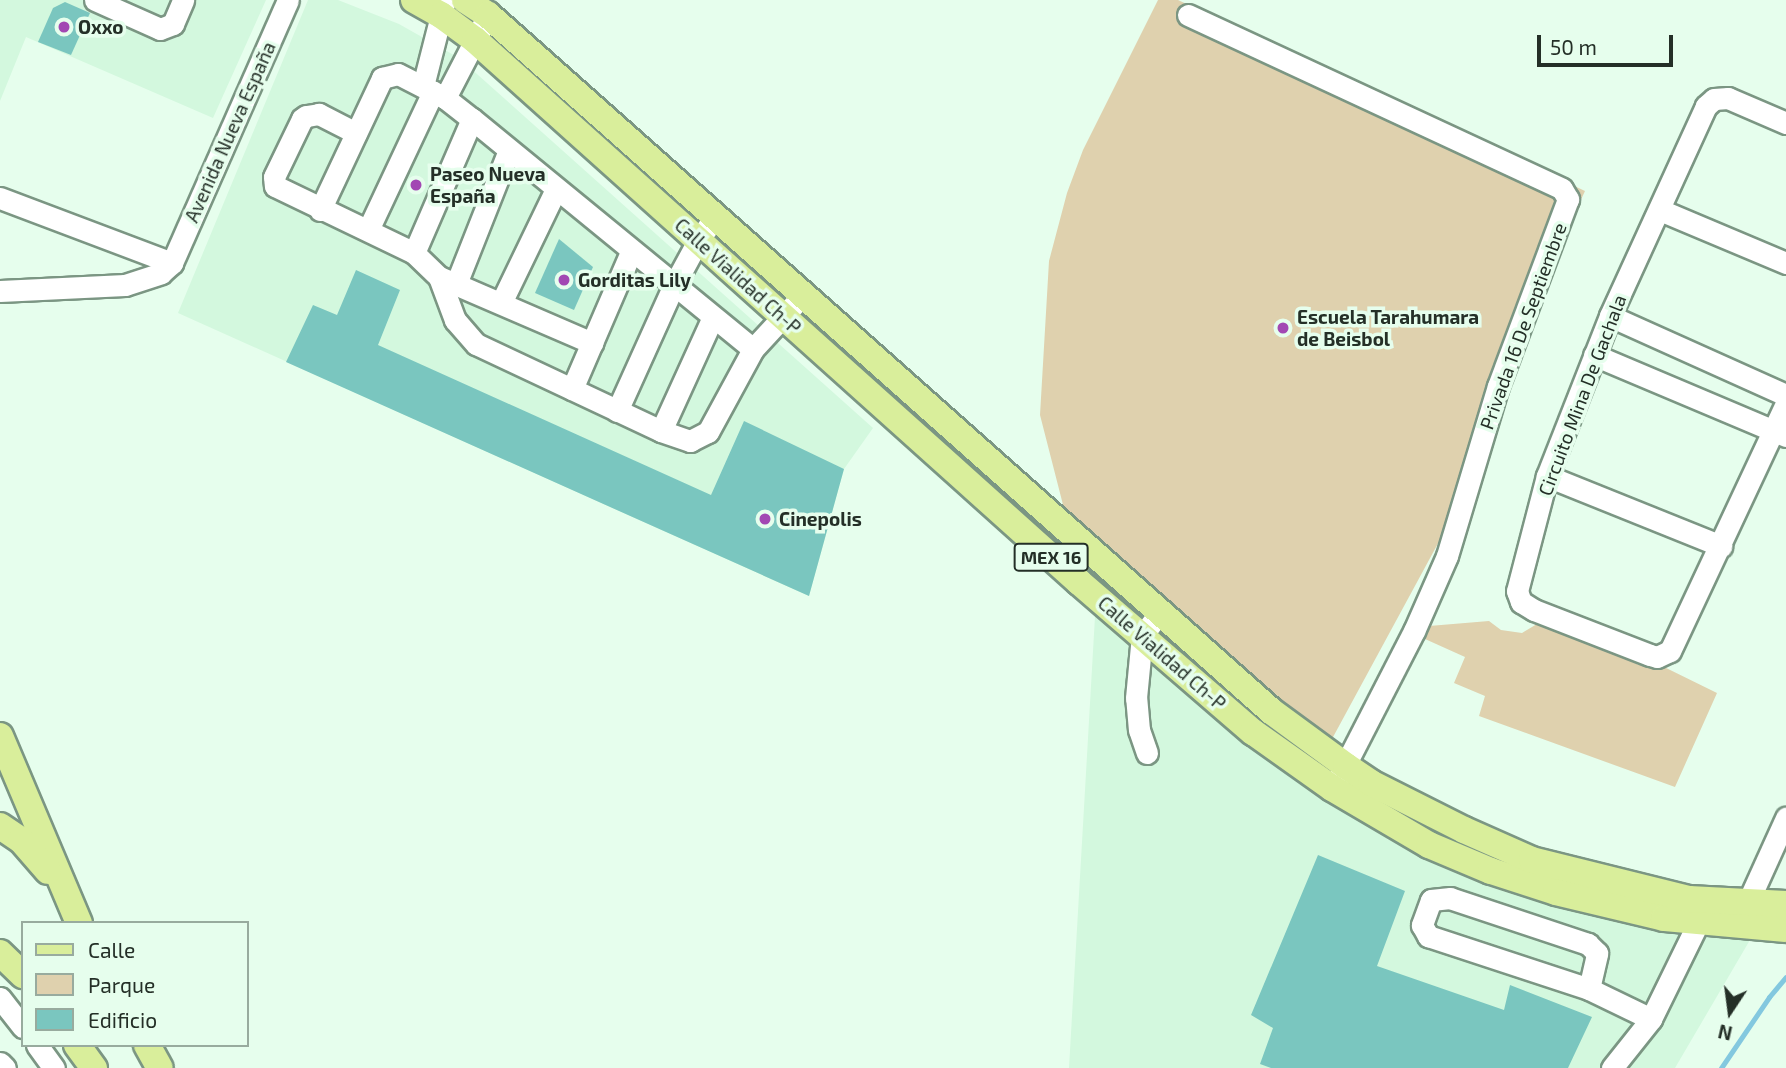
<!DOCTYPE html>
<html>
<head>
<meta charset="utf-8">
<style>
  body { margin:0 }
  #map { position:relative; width:1786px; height:1068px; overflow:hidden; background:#e6feed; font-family:"Exo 2",sans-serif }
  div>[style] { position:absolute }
  .built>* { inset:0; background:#d3f8de }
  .green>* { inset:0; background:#dfd1ae }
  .stream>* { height:5px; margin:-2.5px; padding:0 2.5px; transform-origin:2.5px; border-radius:2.5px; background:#83c8df }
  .building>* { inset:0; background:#7ac6bf }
  .roads { filter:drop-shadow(2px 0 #7b9683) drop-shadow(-2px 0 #7b9683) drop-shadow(0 2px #7b9683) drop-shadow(0 -2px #7b9683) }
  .minor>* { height:21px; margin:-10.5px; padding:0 10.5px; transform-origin:10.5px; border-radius:10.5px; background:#fff }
  .major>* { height:26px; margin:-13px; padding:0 13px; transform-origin:13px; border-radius:13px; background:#d9ee9b }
  .dots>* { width:19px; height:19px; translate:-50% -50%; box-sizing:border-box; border:4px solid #e6feed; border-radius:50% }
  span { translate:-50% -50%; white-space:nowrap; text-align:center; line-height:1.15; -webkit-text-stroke:7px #e6feed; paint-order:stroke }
  .shield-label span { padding:2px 5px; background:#e6feed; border:2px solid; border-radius:5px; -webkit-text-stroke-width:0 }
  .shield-label { font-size:18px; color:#242f27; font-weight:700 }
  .poi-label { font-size:19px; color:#242f27; font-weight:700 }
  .left { translate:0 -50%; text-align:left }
  .street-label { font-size:19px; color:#242f27 }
  .legend { position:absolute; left:21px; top:921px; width:228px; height:126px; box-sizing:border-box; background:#e6feed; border:2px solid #98ab9e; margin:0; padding:9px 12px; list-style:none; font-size:21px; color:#242f27 }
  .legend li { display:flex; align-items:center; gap:14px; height:35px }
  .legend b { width:35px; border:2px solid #98ab9e }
  .north { position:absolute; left:1695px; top:977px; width:70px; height:70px; -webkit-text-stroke:5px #e6feed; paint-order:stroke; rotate:193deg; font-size:19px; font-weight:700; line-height:28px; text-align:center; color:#242f27 }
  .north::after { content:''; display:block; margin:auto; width:24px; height:32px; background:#242f27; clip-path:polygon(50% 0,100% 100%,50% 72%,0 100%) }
  .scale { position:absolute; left:1537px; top:35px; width:136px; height:32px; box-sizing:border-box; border:4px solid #242f27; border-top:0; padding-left:9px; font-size:21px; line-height:24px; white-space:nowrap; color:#242f27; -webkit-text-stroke:5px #e6feed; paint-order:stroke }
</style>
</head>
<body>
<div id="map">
  <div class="built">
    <i style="clip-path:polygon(0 0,266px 0,213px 118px,26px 37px,0 101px)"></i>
    <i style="clip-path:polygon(308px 0,338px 0,399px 24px,459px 58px,873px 428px,844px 469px,809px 596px,178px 313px)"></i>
    <i style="clip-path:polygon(1096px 599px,1251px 736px,1451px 860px,1757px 928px,1675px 1068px,1069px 1068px)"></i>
  </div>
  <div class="green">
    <i style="clip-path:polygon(1158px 0,1178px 0,1585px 191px,1490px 396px,1461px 501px,1326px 750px,1070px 532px,1040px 415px,1049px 261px,1067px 193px,1083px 150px)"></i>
    <i style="clip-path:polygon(1489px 621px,1501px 630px,1522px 633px,1537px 624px,1547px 624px,1639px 665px,1660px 665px,1717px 693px,1675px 787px,1479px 716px,1485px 696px,1454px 683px,1465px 657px,1425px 639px,1429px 626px)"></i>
  </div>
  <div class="stream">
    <i style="left:1721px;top:1068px;width:86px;rotate:-55.9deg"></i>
    <i style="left:1769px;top:997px;width:26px;rotate:-50deg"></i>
  </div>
  <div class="building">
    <i style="clip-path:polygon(65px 2px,90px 13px,71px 55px,38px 42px,53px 8px)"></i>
    <i style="clip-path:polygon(559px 239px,593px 267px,574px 310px,535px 293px)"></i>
    <i style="clip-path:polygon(356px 270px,400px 290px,378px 345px,711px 495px,744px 421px,844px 469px,809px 596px,286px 362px,313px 305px,337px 315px)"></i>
    <i style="clip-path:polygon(1318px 855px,1405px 891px,1377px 966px,1504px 1010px,1510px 985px,1592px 1017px,1568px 1068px,1271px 1068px,1260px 1064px,1273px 1028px,1251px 1015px)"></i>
  </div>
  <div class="roads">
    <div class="minor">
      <i style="left:95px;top:0;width:71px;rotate:24deg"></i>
      <i style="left:160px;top:29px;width:14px;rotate:-21deg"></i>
      <i style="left:173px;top:24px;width:26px;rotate:-67deg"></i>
      <i style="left:1188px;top:15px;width:412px;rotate:24.9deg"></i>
      <i style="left:1562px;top:189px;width:12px;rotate:59deg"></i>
      <i style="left:1568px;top:199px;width:200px;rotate:110.5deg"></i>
      <i style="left:1498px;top:386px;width:177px;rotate:106.7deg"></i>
      <i style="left:1447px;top:556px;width:82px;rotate:113.7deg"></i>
      <i style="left:1414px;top:631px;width:166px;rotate:117.2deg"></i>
      <i style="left:423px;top:86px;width:89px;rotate:-75.7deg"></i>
      <i style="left:445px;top:98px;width:93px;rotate:-62.6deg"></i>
      <i style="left:1786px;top:123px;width:63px;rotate:-156.7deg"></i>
      <i style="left:1728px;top:98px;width:14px;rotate:176deg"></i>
      <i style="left:1714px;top:99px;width:11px;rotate:139deg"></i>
      <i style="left:1706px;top:106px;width:231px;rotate:114.6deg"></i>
      <i style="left:1610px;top:316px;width:172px;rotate:111.5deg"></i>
      <i style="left:1547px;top:476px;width:119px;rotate:104.6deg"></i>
      <i style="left:1517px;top:591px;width:12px;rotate:70deg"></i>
      <i style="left:1521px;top:602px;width:15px;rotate:32deg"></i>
      <i style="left:1534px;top:610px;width:124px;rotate:21.2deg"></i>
      <i style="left:1650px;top:655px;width:7px;rotate:16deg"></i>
      <i style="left:1657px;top:657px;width:14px;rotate:-25deg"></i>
      <i style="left:1670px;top:651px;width:274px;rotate:-64.9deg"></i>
      <i style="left:356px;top:133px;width:42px;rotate:-152.8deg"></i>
      <i style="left:319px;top:114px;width:13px;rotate:171deg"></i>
      <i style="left:306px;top:116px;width:5px;rotate:143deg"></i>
      <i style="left:302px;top:119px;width:64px;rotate:115.8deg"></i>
      <i style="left:274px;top:177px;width:9px;rotate:84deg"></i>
      <i style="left:275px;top:186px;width:154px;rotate:25.7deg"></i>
      <i style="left:414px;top:253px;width:35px;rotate:44deg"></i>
      <i style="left:439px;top:277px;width:46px;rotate:69.6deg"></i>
      <i style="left:455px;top:320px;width:32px;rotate:49deg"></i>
      <i style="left:476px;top:344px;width:204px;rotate:25.2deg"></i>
      <i style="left:661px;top:431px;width:31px;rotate:19deg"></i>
      <i style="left:690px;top:441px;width:20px;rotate:-27deg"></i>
      <i style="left:708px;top:432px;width:94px;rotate:-61.5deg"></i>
      <i style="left:0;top:198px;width:184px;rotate:20.7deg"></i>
      <i style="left:320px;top:210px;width:146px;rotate:-64.8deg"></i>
      <i style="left:382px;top:78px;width:16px;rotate:-14deg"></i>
      <i style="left:398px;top:74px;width:53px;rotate:27.1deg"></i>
      <i style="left:445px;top:98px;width:34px;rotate:38deg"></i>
      <i style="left:472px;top:119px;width:363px;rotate:39.3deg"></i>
      <i style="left:753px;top:349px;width:74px;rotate:-47.2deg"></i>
      <i style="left:1660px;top:210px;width:137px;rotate:22.8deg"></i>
      <i style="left:368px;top:230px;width:153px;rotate:-64.8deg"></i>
      <i style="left:414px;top:253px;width:146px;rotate:-66.6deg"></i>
      <i style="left:439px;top:277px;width:167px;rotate:23.3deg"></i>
      <i style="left:456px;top:284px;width:144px;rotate:-68.4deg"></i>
      <i style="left:0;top:291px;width:125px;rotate:-2.7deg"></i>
      <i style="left:125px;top:285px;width:38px;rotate:-18deg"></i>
      <i style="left:161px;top:273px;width:15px;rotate:-42deg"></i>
      <i style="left:172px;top:263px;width:287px;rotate:-66.2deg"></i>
      <i style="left:501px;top:303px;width:127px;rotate:-64.2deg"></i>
      <i style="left:1610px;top:316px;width:193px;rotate:24.2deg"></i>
      <i style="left:1594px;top:355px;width:208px;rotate:22.9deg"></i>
      <i style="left:572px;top:389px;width:151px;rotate:-66.7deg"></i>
      <i style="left:617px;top:411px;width:138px;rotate:-65.7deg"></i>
      <i style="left:674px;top:285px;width:52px;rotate:-61.5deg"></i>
      <i style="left:699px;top:239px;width:27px;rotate:-54deg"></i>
      <i style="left:661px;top:431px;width:125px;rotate:-65.5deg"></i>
      <i style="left:1547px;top:476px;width:188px;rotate:21.9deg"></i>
      <i style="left:1147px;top:753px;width:24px;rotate:-109deg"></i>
      <i style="left:1139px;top:730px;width:32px;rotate:-95deg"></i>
      <i style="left:1136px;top:698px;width:62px;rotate:-84.5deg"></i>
      <i style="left:1142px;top:636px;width:30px;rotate:-53deg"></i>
      <i style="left:1742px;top:915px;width:107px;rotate:-65.6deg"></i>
      <i style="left:1589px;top:989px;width:37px;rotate:-77deg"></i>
      <i style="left:1597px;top:953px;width:13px;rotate:-135deg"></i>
      <i style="left:1588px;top:944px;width:145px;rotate:-161.6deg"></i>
      <i style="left:1450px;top:898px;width:19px;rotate:174deg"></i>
      <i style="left:1431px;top:900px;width:27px;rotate:110deg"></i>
      <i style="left:1422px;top:925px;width:13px;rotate:61deg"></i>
      <i style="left:1428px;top:936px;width:169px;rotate:18.2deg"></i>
      <i style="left:1589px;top:989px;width:69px;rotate:25.8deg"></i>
      <i style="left:1651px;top:1019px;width:107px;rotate:-63.9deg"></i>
      <i style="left:0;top:998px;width:37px;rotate:52deg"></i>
      <i style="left:37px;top:1045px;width:29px;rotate:54deg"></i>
      <i style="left:0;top:1063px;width:7px;rotate:45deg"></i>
      <i style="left:1612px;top:1068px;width:63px;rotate:-51.5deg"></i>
    </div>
    <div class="major">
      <i style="left:414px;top:0;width:31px;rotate:29deg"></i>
      <i style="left:441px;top:15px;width:42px;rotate:36.3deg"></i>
      <i style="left:475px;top:40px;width:812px;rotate:41.9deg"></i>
      <i style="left:1079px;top:582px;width:230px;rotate:40.8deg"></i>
      <i style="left:1253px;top:732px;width:97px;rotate:35.3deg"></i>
      <i style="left:1332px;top:788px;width:113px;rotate:30.4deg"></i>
      <i style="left:1429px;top:845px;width:67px;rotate:22.8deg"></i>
      <i style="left:1491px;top:871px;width:68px;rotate:17.9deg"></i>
      <i style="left:1556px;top:892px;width:111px;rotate:13.5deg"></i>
      <i style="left:1664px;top:918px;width:122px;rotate:5.2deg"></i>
      <i style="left:465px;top:0;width:27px;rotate:33deg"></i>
      <i style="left:488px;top:15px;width:1048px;rotate:41.63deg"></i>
      <i style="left:1271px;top:711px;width:93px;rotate:36.3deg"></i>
      <i style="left:1346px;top:766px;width:30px;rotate:34deg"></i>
      <i style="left:1371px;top:783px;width:104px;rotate:26.8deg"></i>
      <i style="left:1464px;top:830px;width:74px;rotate:23.8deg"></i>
      <i style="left:1532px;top:860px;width:162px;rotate:14deg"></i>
      <i style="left:1689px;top:899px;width:97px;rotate:3deg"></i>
      <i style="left:0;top:736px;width:203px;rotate:67.1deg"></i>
      <i style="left:0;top:826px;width:25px;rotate:34deg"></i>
      <i style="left:21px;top:840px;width:41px;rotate:48.9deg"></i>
      <i style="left:0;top:953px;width:32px;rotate:44deg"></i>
      <i style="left:77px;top:1045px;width:29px;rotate:54deg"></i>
      <i style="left:147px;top:1045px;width:26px;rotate:61deg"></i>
    </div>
  </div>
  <div class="dots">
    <i style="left:64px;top:27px;background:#a248b3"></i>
    <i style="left:416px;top:185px;background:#a248b3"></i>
    <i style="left:564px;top:280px;background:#a248b3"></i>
    <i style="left:1283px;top:328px;background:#a248b3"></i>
    <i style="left:765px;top:519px;background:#a248b3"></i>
  </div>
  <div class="shield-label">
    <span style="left:1051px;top:557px">MEX 16</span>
  </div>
  <div class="poi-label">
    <span class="left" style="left:78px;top:27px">Oxxo</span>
    <span class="left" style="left:430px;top:185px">Paseo Nueva<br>España</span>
    <span class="left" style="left:578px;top:280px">Gorditas Lily</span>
    <span class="left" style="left:1297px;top:328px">Escuela Tarahumara<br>de Beisbol</span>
    <span class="left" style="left:779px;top:519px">Cinepolis</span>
  </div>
  <div class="street-label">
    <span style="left:230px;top:132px;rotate:-66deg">Avenida Nueva España</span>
    <span style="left:738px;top:276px;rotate:42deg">Calle Vialidad Ch-P</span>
    <span style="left:1523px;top:326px;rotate:-70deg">Privada 16 De Septiembre</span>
    <span style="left:1582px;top:395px;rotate:-69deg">Circuito Mina De Gachala</span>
    <span style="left:1162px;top:653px;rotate:41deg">Calle Vialidad Ch-P</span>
  </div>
  <ul class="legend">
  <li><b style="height:9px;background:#d9ee9b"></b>Calle</li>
  <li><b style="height:19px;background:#dfd1ae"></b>Parque</li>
  <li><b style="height:19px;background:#7ac6bf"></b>Edificio</li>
  </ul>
  <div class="north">N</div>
  <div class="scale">50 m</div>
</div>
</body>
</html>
